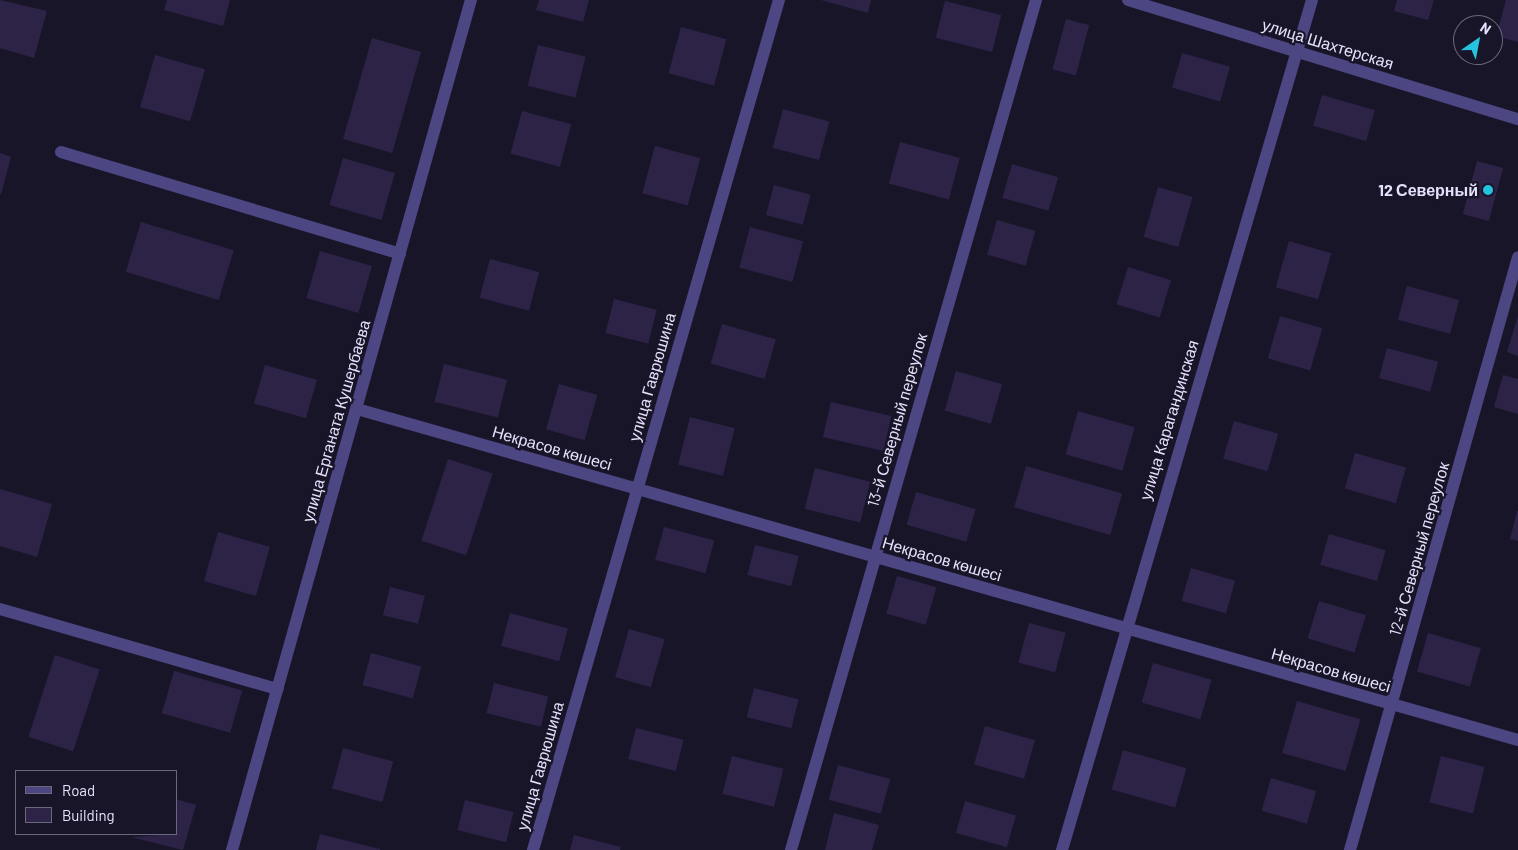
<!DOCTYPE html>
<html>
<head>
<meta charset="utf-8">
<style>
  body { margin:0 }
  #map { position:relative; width:1518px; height:850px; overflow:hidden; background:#191529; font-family:Barlow,sans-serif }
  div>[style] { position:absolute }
  .building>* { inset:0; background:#2d2347; transform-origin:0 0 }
  .minor>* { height:12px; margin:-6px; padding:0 6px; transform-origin:6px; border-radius:6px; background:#4c4682 }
  .dots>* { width:14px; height:14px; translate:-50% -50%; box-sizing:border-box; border:2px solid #191529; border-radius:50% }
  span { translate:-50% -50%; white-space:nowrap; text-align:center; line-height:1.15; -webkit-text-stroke:4.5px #191529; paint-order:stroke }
  .street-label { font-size:16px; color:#e5e1fb }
  .poi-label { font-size:16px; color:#e5e1fb; font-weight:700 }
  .right { translate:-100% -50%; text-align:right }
  .legend { position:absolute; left:15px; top:770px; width:162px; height:65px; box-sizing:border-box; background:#191529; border:1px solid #6b677d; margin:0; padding:6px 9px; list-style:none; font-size:15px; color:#e5e1fb }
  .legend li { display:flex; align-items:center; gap:10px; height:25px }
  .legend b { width:25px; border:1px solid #6b677d }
  .north { position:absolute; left:1453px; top:15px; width:50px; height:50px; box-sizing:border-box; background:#191529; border:1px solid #6b677d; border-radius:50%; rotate:33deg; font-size:14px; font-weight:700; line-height:20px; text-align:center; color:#e5e1fb }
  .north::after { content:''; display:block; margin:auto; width:18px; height:22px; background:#26c3e1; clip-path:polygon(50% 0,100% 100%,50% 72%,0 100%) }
</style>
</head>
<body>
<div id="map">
  <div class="building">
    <i style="clip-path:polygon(0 0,47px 11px,34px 58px,0 48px)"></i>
    <i style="clip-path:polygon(167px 0,230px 0,223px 26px,164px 10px)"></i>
    <i style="clip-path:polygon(539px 0,589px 0,583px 22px,536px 10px)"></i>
    <i style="clip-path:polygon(821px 0,871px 0,868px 13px)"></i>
    <i style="clip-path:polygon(1397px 0,1434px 0,1428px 20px,1394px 11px)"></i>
    <i style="clip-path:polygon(1506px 0,1518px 0,1518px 42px,1496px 36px)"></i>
    <i style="left:945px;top:1px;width:58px;height:38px;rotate:14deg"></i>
    <i style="left:1066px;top:19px;width:24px;height:52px;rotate:15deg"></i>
    <i style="left:681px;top:27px;width:47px;height:48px;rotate:15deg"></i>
    <i style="left:372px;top:38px;width:51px;height:105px;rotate:16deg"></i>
    <i style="left:538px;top:45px;width:49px;height:42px;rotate:14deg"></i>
    <i style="left:1182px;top:53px;width:50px;height:36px;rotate:16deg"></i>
    <i style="left:155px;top:55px;width:52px;height:54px;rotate:16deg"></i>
    <i style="left:1322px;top:95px;width:55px;height:32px;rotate:16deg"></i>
    <i style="left:783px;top:109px;width:48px;height:40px;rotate:15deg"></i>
    <i style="left:522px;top:111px;width:51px;height:44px;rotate:15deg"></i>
    <i style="left:900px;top:142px;width:62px;height:43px;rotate:15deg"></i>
    <i style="left:655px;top:146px;width:47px;height:49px;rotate:15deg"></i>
    <i style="clip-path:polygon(0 153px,11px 157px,1px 194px,0 194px)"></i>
    <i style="left:343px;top:158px;width:54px;height:49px;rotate:16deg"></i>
    <i style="left:1477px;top:161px;width:27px;height:55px;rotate:15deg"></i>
    <i style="left:1012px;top:164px;width:48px;height:35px;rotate:16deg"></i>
    <i style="left:774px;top:185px;width:38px;height:31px;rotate:15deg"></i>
    <i style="left:1158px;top:187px;width:36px;height:52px;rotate:16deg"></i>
    <i style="left:997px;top:220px;width:40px;height:36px;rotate:16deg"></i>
    <i style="left:141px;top:222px;width:97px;height:52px;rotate:17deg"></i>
    <i style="left:750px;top:227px;width:55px;height:42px;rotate:15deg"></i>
    <i style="left:1289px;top:241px;width:44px;height:48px;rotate:16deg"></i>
    <i style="left:320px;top:251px;width:54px;height:49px;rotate:16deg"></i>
    <i style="left:490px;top:259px;width:51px;height:40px;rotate:15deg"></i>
    <i style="left:1128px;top:267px;width:45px;height:39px;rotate:17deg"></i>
    <i style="left:1407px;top:286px;width:54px;height:35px;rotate:15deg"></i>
    <i style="left:614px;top:299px;width:44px;height:35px;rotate:14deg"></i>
    <i style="left:1280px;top:316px;width:44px;height:44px;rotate:16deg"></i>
    <i style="clip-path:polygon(1518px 316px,1518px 356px,1507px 352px)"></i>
    <i style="left:722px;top:324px;width:56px;height:41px;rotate:16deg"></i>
    <i style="left:1387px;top:348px;width:53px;height:31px;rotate:15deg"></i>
    <i style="left:444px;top:364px;width:65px;height:39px;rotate:14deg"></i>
    <i style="left:265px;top:365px;width:54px;height:40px;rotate:16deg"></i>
    <i style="left:956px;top:371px;width:48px;height:41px;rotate:16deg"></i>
    <i style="clip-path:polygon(1503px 375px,1518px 379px,1518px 414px,1494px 407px)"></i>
    <i style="left:559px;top:384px;width:40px;height:47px;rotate:16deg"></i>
    <i style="left:831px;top:402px;width:62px;height:36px;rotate:13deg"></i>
    <i style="left:1078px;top:411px;width:59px;height:45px;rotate:16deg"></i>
    <i style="left:690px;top:417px;width:46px;height:49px;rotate:14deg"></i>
    <i style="left:1234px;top:421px;width:46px;height:39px;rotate:16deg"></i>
    <i style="left:1355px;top:453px;width:53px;height:37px;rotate:16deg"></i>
    <i style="left:448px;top:459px;width:47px;height:86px;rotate:18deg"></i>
    <i style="left:1026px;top:466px;width:100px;height:43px;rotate:16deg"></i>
    <i style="left:815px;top:468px;width:57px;height:42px;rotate:14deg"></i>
    <i style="clip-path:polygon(0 489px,52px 504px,37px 557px,0 546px)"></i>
    <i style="left:916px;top:492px;width:62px;height:34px;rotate:16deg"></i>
    <i style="clip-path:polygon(1517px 511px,1518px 511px,1518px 541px,1510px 539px)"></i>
    <i style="left:664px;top:527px;width:52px;height:34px;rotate:15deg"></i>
    <i style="left:218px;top:532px;width:54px;height:51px;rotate:16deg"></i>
    <i style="left:1329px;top:534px;width:59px;height:32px;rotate:16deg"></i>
    <i style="left:755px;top:545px;width:45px;height:31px;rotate:14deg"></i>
    <i style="left:1191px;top:568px;width:46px;height:34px;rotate:16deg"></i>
    <i style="left:897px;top:576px;width:41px;height:39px;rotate:16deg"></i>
    <i style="left:390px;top:587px;width:36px;height:29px;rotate:14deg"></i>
    <i style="left:1319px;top:601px;width:49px;height:39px;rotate:17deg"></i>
    <i style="left:510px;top:613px;width:60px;height:34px;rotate:15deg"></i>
    <i style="left:1029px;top:623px;width:38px;height:41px;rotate:15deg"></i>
    <i style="left:629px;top:629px;width:37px;height:50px;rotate:16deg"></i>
    <i style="left:1428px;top:633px;width:55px;height:40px;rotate:16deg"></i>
    <i style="left:371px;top:653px;width:52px;height:33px;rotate:15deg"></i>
    <i style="left:55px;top:655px;width:47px;height:86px;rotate:18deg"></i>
    <i style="left:1153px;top:663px;width:61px;height:41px;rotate:16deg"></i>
    <i style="left:174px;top:671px;width:71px;height:44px;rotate:16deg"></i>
    <i style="left:494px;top:683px;width:56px;height:31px;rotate:14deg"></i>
    <i style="left:754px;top:688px;width:46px;height:30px;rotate:14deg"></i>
    <i style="left:1297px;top:701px;width:66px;height:54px;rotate:16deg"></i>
    <i style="left:985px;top:726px;width:52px;height:40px;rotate:16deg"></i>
    <i style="left:636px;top:728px;width:49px;height:32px;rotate:14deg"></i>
    <i style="left:343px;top:748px;width:52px;height:42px;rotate:15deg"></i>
    <i style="left:1123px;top:750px;width:66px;height:41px;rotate:16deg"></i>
    <i style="left:732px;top:756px;width:53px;height:39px;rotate:14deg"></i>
    <i style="left:1441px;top:756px;width:45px;height:48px;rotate:14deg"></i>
    <i style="left:838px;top:765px;width:54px;height:36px;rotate:15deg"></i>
    <i style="left:1271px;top:778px;width:47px;height:34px;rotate:16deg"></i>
    <i style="clip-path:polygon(176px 799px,196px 805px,183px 850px,131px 837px,176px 834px)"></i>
    <i style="left:465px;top:800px;width:50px;height:31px;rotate:14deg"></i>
    <i style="left:965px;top:801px;width:53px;height:33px;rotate:16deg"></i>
    <i style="clip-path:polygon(834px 813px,879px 825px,872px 850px,825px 850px)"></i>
    <i style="clip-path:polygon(320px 834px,380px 849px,380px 850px,316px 850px)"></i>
    <i style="clip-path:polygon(574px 835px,621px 847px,620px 850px,570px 850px)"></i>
  </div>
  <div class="minor">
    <i style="left:1128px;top:0;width:408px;rotate:17deg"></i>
    <i style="left:61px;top:152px;width:354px;rotate:16.7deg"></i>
    <i style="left:357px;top:409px;width:1207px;rotate:15.91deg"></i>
    <i style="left:0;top:609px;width:289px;rotate:16.1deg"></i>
    <i style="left:232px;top:850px;width:883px;rotate:-74.3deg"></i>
    <i style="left:533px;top:850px;width:885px;rotate:-73.86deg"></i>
    <i style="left:791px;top:850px;width:885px;rotate:-73.92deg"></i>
    <i style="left:1062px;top:850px;width:886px;rotate:-73.61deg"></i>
    <i style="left:1350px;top:850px;width:616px;rotate:-74.18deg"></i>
  </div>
  <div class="dots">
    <i style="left:1488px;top:190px;background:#26c3e1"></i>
  </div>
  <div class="street-label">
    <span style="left:1328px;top:44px;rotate:17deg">улица Шахтерская</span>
    <span style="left:652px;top:377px;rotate:-74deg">улица Гаврюшина</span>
    <span style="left:897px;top:420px;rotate:-74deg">13-й Северный переулок</span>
    <span style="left:1169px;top:420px;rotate:-73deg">улица Карагандинская</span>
    <span style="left:336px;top:421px;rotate:-74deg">улица Ерганата Кушербаева</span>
    <span style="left:552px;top:448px;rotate:16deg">Некрасов көшесі</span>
    <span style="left:1419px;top:549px;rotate:-74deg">12-й Северный переулок</span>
    <span style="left:942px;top:559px;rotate:16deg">Некрасов көшесі</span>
    <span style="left:1331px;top:670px;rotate:16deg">Некрасов көшесі</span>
    <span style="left:540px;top:766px;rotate:-74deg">улица Гаврюшина</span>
  </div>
  <div class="poi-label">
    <span class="right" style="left:1478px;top:190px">12 Северный</span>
  </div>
  <ul class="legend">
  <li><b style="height:6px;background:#4c4682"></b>Road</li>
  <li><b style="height:14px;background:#2d2347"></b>Building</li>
  </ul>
  <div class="north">N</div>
</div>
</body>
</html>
